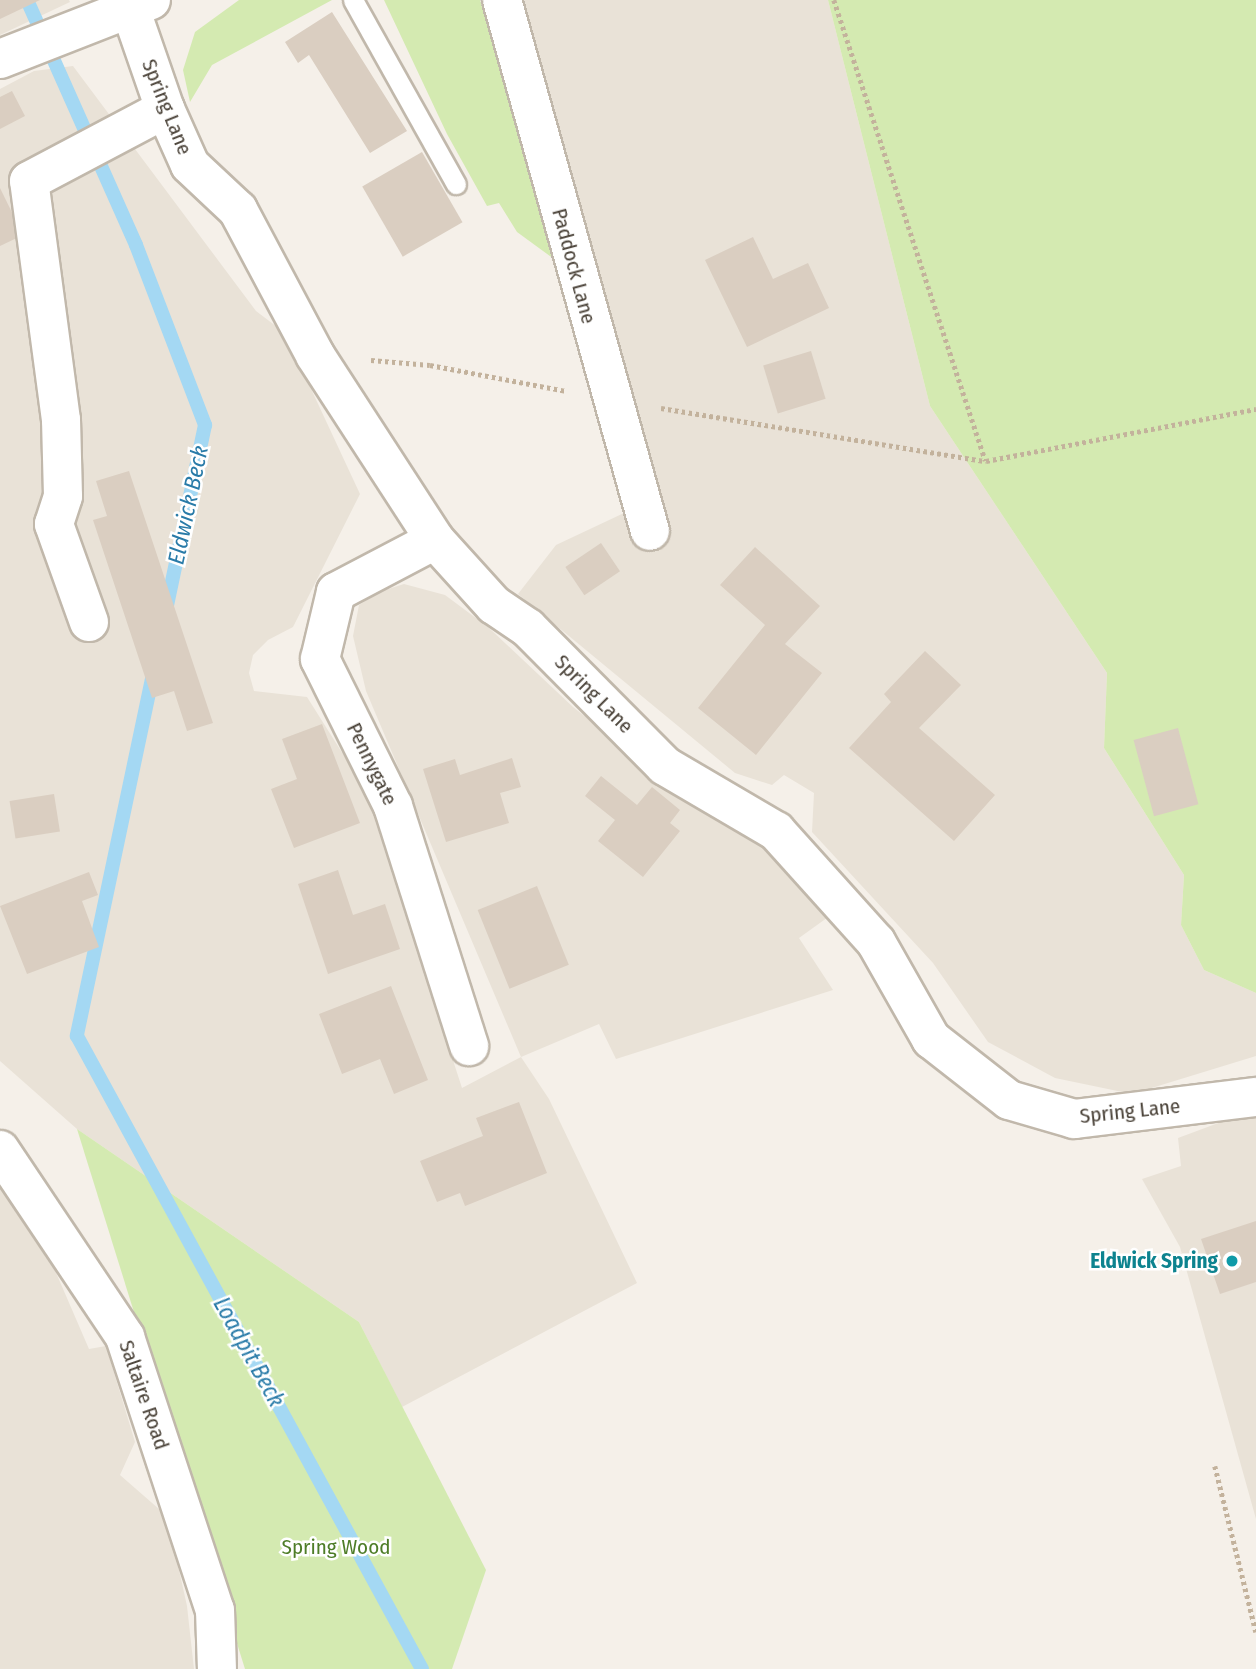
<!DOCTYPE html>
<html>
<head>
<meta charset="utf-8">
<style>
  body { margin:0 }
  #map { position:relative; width:1256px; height:1669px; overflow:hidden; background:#f5f0e9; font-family:"Fira Sans Condensed",sans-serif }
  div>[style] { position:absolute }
  .residential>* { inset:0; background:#e9e2d7 }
  .green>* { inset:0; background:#d4eab1 }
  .stream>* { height:14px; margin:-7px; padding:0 7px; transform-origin:7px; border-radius:7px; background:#a4d8f3 }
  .building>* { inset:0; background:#dacec1; transform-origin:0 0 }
  .path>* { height:4.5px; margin-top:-2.25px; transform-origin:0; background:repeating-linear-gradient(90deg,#c3b29c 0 3.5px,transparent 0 7px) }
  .roads { filter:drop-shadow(2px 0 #c1b8ab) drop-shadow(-2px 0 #c1b8ab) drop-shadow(0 2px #c1b8ab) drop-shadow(0 -2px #c1b8ab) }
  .service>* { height:19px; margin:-9.5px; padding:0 9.5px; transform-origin:9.5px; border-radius:9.5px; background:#fff }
  .minor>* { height:38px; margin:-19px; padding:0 19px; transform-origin:19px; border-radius:19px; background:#fff }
  .tertiary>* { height:38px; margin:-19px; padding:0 19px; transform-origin:19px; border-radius:19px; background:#fff }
  .dots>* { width:19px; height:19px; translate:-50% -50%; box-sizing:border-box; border:4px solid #fff; border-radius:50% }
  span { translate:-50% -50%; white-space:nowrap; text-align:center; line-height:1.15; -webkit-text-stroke:5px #fff; paint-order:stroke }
  .street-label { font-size:21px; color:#494137 }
  .culture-label { font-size:21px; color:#0d838f; font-weight:700 }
  .right { translate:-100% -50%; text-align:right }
  .park-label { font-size:21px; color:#4e7d28 }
  .water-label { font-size:23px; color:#297ba8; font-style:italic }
</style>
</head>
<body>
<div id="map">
  <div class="residential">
    <i style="clip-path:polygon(0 0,69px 0,70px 2px,0 35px)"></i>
    <i style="clip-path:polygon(518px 0,828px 0,930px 406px,1107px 673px,1104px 748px,1184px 875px,1181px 925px,1204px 970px,1256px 993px,1256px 1056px,1132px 1094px,1055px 1078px,988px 1042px,933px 963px,812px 832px,814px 793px,784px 775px,772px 785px,735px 773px,518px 594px,556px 545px,624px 513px,652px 484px)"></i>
    <i style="clip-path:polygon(73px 66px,256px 311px,285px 333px,360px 494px,293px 627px,268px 640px,253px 655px,249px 673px,254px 691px,307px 697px,365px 789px,462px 1088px,521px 1057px,366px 691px,353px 636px,359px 605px,382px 591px,404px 584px,445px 595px,488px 627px,573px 707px,658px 774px,778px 847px,831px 915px,799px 938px,833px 990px,616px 1059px,599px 1024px,521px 1057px,549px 1099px,637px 1283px,402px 1407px,359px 1322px,77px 1129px,0 1061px,0 89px,34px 71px)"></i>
    <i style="clip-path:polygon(1256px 1109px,1256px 1519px,1180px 1247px,1142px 1179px,1181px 1166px,1178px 1138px)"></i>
    <i style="clip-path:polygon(0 1186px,54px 1268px,89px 1349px,106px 1346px,135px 1442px,120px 1475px,167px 1516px,187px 1606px,194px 1669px,0 1669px)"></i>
  </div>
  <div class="green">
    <i style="clip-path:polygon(239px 0,332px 0,212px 65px,190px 102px,183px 70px,195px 32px)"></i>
    <i style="clip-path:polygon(384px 0,480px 0,554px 259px,517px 232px,499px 203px,487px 206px,447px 134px)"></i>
    <i style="clip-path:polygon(828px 0,1256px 0,1256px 993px,1204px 970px,1181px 925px,1184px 875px,1104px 748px,1107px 673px,930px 406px)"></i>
    <i style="clip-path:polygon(77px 1129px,359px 1322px,486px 1570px,452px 1669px,245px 1669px)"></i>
  </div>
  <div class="stream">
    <i style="left:27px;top:0;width:268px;rotate:66deg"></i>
    <i style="left:136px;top:245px;width:193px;rotate:69deg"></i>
    <i style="left:205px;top:425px;width:189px;rotate:101.9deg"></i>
    <i style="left:153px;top:674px;width:370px;rotate:101.9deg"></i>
    <i style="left:77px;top:1036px;width:721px;rotate:61.41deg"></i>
  </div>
  <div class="building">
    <i style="clip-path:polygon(0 0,40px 0,0 19px)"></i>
    <i style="clip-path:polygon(332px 12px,407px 131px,370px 153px,309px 55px,298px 63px,285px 42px)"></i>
    <i style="clip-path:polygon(12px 91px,25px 116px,0 129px,0 97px)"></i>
    <i style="left:422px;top:152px;width:81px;height:69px;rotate:60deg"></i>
    <i style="clip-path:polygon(0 188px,23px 235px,0 246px)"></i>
    <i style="clip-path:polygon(753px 237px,773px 279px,808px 263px,829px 308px,747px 347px,705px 260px)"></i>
    <i style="left:811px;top:351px;width:50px;height:50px;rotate:73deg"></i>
    <i style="clip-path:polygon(129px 471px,213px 723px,187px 731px,174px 691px,152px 698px,93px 520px,107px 516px,96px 481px)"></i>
    <i style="left:601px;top:543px;width:34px;height:43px;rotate:56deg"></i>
    <i style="clip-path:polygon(755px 547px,820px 606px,785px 644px,822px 673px,756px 755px,698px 708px,765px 625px,720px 585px)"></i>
    <i style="clip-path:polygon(925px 651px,961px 685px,919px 728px,995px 795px,954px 841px,849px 748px,891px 702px,884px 694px)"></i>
    <i style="clip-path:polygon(322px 724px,360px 823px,294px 848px,271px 789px,297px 779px,282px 739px)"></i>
    <i style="left:1178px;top:728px;width:79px;height:46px;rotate:75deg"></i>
    <i style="clip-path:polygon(512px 758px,521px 787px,500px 793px,509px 823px,446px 842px,423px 769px,455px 759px,460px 775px)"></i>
    <i style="clip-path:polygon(601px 776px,637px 805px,652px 787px,680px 810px,670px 823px,680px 831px,643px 877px,598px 841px,615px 820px,585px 796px)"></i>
    <i style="left:54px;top:794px;width:38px;height:45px;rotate:81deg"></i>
    <i style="clip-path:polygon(338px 870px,353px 915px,385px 904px,400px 949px,328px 974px,298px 884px)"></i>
    <i style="clip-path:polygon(89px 872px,98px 895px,82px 901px,99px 947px,27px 974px,0 906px)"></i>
    <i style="left:537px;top:886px;width:85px;height:64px;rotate:68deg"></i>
    <i style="clip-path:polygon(391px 986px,428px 1080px,394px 1094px,380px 1059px,342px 1074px,319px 1014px)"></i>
    <i style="clip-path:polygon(519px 1102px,547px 1173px,465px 1206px,460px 1193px,437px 1202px,420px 1161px,483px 1136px,476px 1118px)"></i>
    <i style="clip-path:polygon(1256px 1221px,1256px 1282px,1220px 1294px,1201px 1239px)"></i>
  </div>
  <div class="path">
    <i style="left:834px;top:0;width:485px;rotate:71.8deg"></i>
    <i style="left:371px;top:360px;width:59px;rotate:4.8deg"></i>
    <i style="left:430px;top:365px;width:138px;rotate:10.8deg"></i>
    <i style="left:661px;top:408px;width:329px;rotate:9.3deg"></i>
    <i style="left:986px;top:461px;width:275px;rotate:-10.9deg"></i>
    <i style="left:1215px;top:1466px;width:171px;rotate:76.1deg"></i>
  </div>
  <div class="roads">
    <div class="service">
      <i style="left:353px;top:0;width:211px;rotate:60.8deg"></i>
    </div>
    <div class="minor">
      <i style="left:502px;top:0;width:551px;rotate:74.43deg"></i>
      <i style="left:130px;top:8px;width:107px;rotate:70.9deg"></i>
      <i style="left:165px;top:109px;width:61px;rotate:65.9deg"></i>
      <i style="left:190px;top:165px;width:66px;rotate:43.2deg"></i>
      <i style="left:238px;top:210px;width:164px;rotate:62deg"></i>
      <i style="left:315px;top:355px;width:221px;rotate:57deg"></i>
      <i style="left:435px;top:540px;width:88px;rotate:47.8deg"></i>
      <i style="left:494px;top:605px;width:41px;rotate:34.1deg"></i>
      <i style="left:528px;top:628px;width:194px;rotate:45.2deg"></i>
      <i style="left:665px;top:766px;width:129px;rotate:30.4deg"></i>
      <i style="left:776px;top:831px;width:149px;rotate:48deg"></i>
      <i style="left:876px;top:942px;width:112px;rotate:60.4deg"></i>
      <i style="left:931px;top:1039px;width:99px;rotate:38deg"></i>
      <i style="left:1009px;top:1100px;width:68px;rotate:16.3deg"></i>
      <i style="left:1074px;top:1119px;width:183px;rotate:-6.9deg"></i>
      <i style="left:435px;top:540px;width:112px;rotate:152.3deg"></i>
      <i style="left:336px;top:592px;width:69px;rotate:103.4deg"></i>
      <i style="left:320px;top:659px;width:164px;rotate:63.6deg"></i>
      <i style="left:393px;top:806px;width:252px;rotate:72.4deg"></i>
      <i style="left:89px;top:622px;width:104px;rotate:-109.7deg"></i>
      <i style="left:54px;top:524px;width:29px;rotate:-72deg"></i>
      <i style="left:63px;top:496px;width:76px;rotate:-91.5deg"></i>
      <i style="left:61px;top:420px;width:241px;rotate:-97.6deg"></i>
      <i style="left:29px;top:181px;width:154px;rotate:-27.9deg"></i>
      <i style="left:0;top:1150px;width:225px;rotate:56.2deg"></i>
      <i style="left:125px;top:1337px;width:287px;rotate:71.8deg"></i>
      <i style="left:215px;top:1610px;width:59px;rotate:88.1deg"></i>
    </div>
    <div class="tertiary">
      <i style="left:0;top:59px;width:162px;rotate:-21.3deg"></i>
    </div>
  </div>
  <div class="dots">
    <i style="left:1232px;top:1261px;background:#0f9aa8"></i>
  </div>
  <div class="street-label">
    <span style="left:167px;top:107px;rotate:68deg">Spring Lane</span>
    <span style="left:574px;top:266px;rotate:75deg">Paddock Lane</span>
    <span style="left:594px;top:694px;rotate:45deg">Spring Lane</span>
    <span style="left:372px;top:764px;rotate:64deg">Pennygate</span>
    <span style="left:1130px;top:1111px;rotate:-6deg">Spring Lane</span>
    <span style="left:144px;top:1395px;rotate:71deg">Saltaire Road</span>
  </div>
  <div class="culture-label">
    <span class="right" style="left:1218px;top:1261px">Eldwick Spring</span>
  </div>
  <div class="park-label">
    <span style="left:336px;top:1547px">Spring Wood</span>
  </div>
  <div class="water-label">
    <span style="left:188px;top:505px;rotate:-78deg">Eldwick Beck</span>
    <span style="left:249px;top:1352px;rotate:61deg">Loadpit Beck</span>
  </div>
</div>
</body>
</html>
